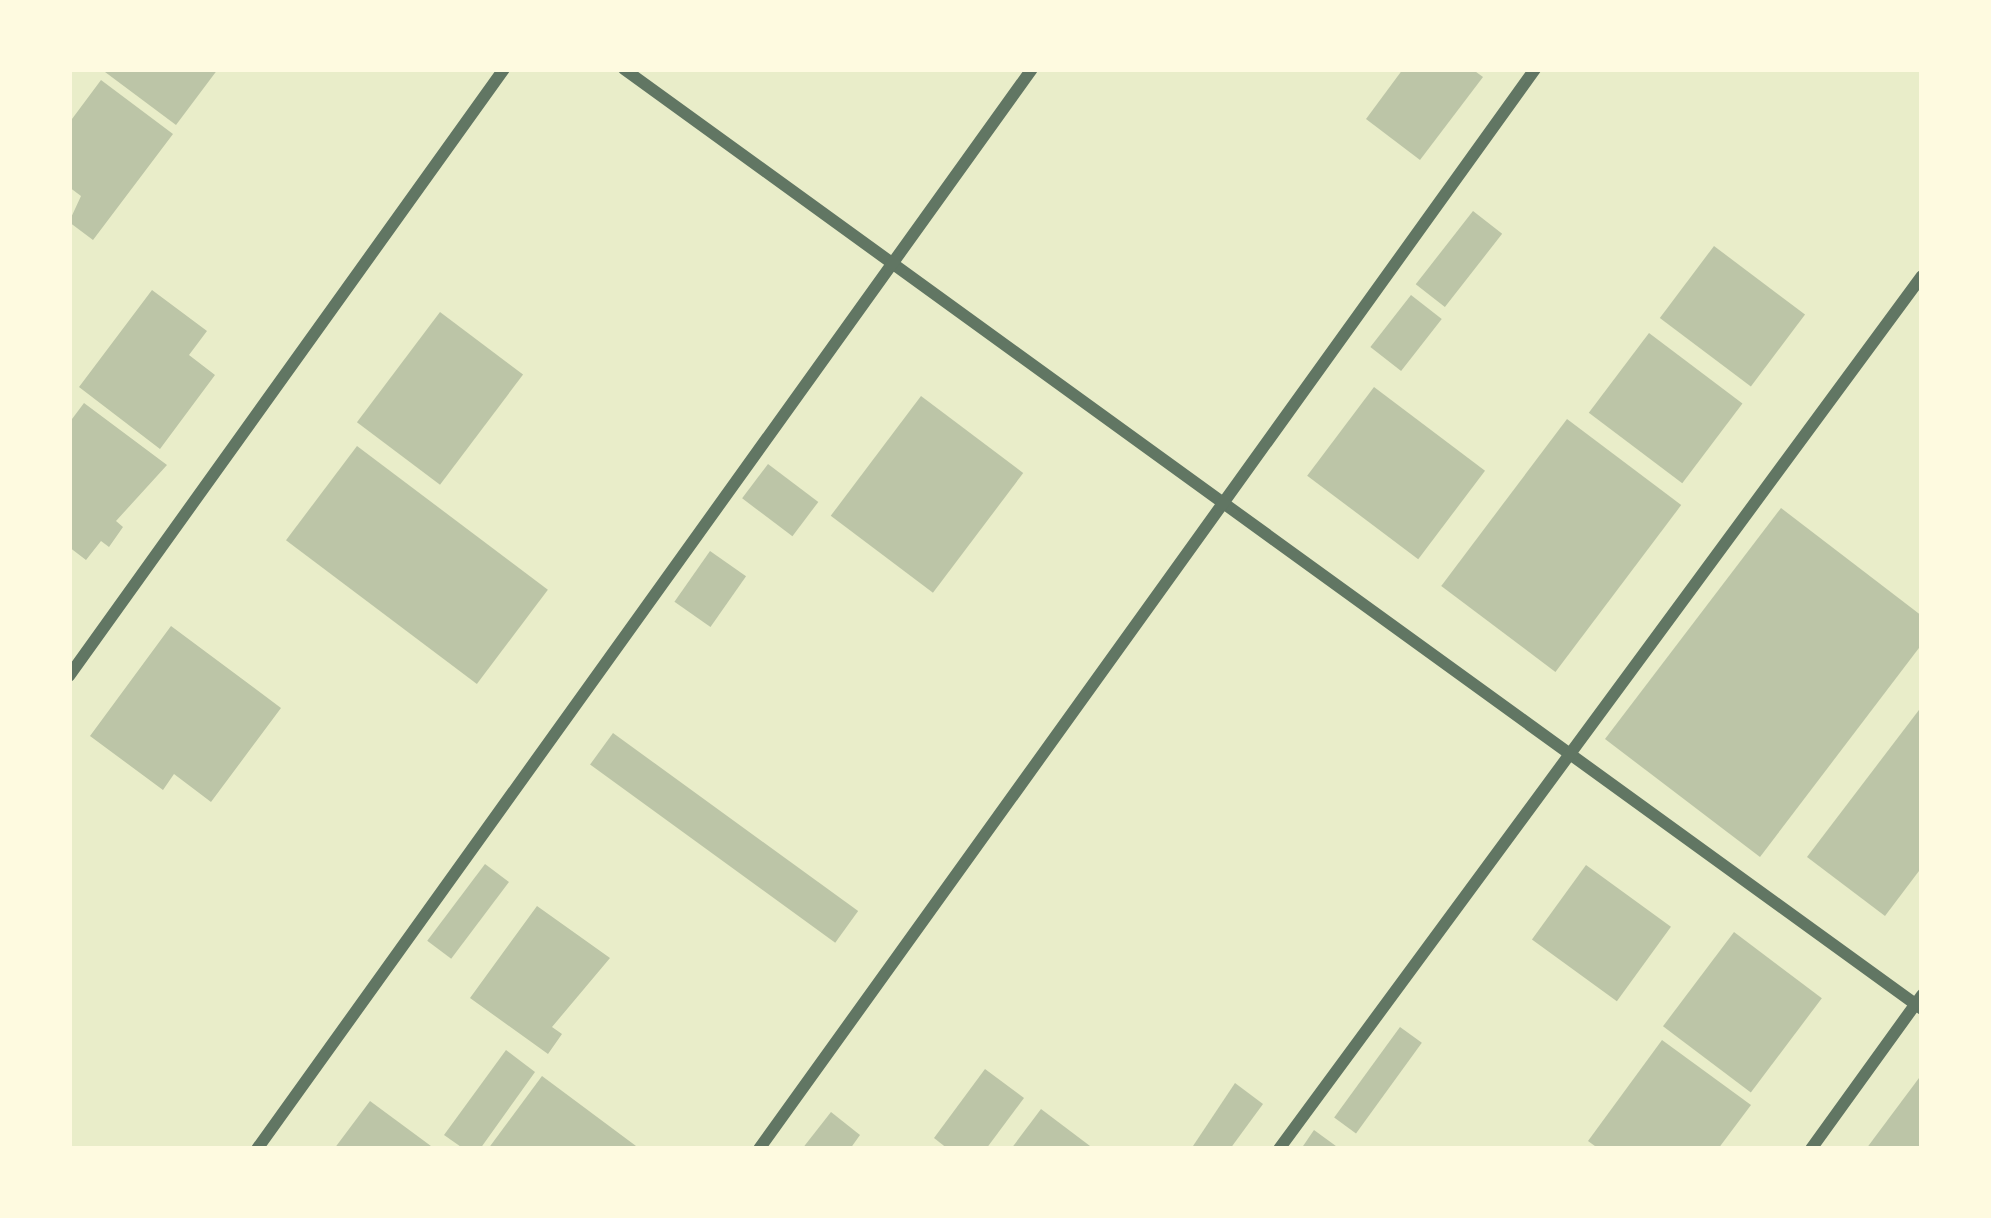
<!DOCTYPE html>
<html>
<head>
<meta charset="utf-8">
<style>
  body { margin:0 }
  #map { position:relative; width:1991px; height:1218px; overflow:hidden; background:#e9edc9; font-family:"Fira Sans",sans-serif }
  div>[style] { position:absolute }
  .building>* { inset:0; background:#bcc5a7; transform-origin:0 0 }
  .minor>* { height:12px; margin:-6px; padding:0 6px; transform-origin:6px; border-radius:6px; background:#617663 }
  span { translate:-50% -50%; white-space:nowrap; text-align:center; line-height:1.15; -webkit-text-stroke:12px #fefae0; paint-order:stroke }
  .frame { position:absolute; inset:0; border:72px solid #fefae0; pointer-events:none }
</style>
</head>
<body>
<div id="map">
  <div class="building">
    <i style="clip-path:polygon(101px 69px,218px 69px,176px 125px)"></i>
    <i style="clip-path:polygon(1403px 69px,1472px 69px,1483px 77px,1420px 160px,1366px 119px)"></i>
    <i style="clip-path:polygon(101px 80px,173px 134px,93px 240px,69px 222px,81px 196px,69px 187px,69px 123px)"></i>
    <i style="left:1473px;top:211px;width:37px;height:93px;rotate:38deg"></i>
    <i style="left:1714px;top:246px;width:114px;height:90px;rotate:37deg"></i>
    <i style="clip-path:polygon(152px 290px,207px 331px,189px 355px,215px 375px,160px 449px,79px 387px)"></i>
    <i style="left:1411px;top:295px;width:39px;height:66px;rotate:38deg"></i>
    <i style="left:440px;top:312px;width:104px;height:138px;rotate:37deg"></i>
    <i style="left:1649px;top:333px;width:117px;height:100px;rotate:37deg"></i>
    <i style="left:1374px;top:387px;width:139px;height:111px;rotate:37deg"></i>
    <i style="left:921px;top:396px;width:128px;height:150px;rotate:37deg"></i>
    <i style="clip-path:polygon(84px 403px,167px 465px,116px 521px,123px 527px,109px 547px,101px 541px,86px 560px,69px 547px,69px 423px)"></i>
    <i style="left:1567px;top:419px;width:143px;height:209px;rotate:37deg"></i>
    <i style="left:357px;top:446px;width:239px;height:118px;rotate:37deg"></i>
    <i style="left:768px;top:464px;width:63px;height:43px;rotate:37deg"></i>
    <i style="clip-path:polygon(1781px 508px,1922px 616px,1922px 644px,1760px 857px,1605px 739px)"></i>
    <i style="left:710px;top:551px;width:44px;height:62px;rotate:35deg"></i>
    <i style="clip-path:polygon(171px 626px,281px 708px,211px 802px,174px 774px,163px 790px,90px 736px)"></i>
    <i style="clip-path:polygon(1922px 706px,1922px 867px,1885px 916px,1807px 857px)"></i>
    <i style="left:613px;top:733px;width:303px;height:39px;rotate:36deg"></i>
    <i style="left:485px;top:864px;width:30px;height:96px;rotate:37deg"></i>
    <i style="left:1586px;top:865px;width:105px;height:92px;rotate:36deg"></i>
    <i style="clip-path:polygon(537px 906px,610px 958px,552px 1027px,562px 1034px,548px 1054px,470px 998px)"></i>
    <i style="left:1734px;top:932px;width:110px;height:118px;rotate:37deg"></i>
    <i style="left:1400px;top:1027px;width:27px;height:112px;rotate:36deg"></i>
    <i style="clip-path:polygon(1662px 1040px,1751px 1105px,1718px 1149px,1599px 1149px,1588px 1141px)"></i>
    <i style="clip-path:polygon(506px 1050px,535px 1072px,480px 1149px,464px 1149px,444px 1135px)"></i>
    <i style="clip-path:polygon(985px 1069px,1024px 1098px,986px 1149px,948px 1149px,934px 1138px)"></i>
    <i style="clip-path:polygon(1922px 1074px,1922px 1149px,1866px 1149px)"></i>
    <i style="clip-path:polygon(542px 1076px,636px 1146px,634px 1149px,488px 1149px)"></i>
    <i style="clip-path:polygon(1235px 1083px,1263px 1104px,1230px 1149px,1191px 1149px)"></i>
    <i style="clip-path:polygon(370px 1101px,435px 1149px,334px 1149px)"></i>
    <i style="clip-path:polygon(1041px 1109px,1094px 1149px,1011px 1149px)"></i>
    <i style="clip-path:polygon(831px 1112px,860px 1135px,850px 1149px,802px 1149px)"></i>
    <i style="clip-path:polygon(1314px 1130px,1340px 1149px,1301px 1149px)"></i>
  </div>
  <div class="minor">
    <i style="left:624px;top:69px;width:1603px;rotate:35.91deg"></i>
    <i style="left:69px;top:676px;width:747px;rotate:-54.37deg"></i>
    <i style="left:257px;top:1149px;width:1329px;rotate:-54.34deg"></i>
    <i style="left:759px;top:1149px;width:1330px;rotate:-54.3deg"></i>
    <i style="left:1279px;top:1149px;width:1084px;rotate:-53.63deg"></i>
    <i style="left:1811px;top:1149px;width:190px;rotate:-54.2deg"></i>
  </div>
  <div class="frame"></div>
</div>
</body>
</html>
